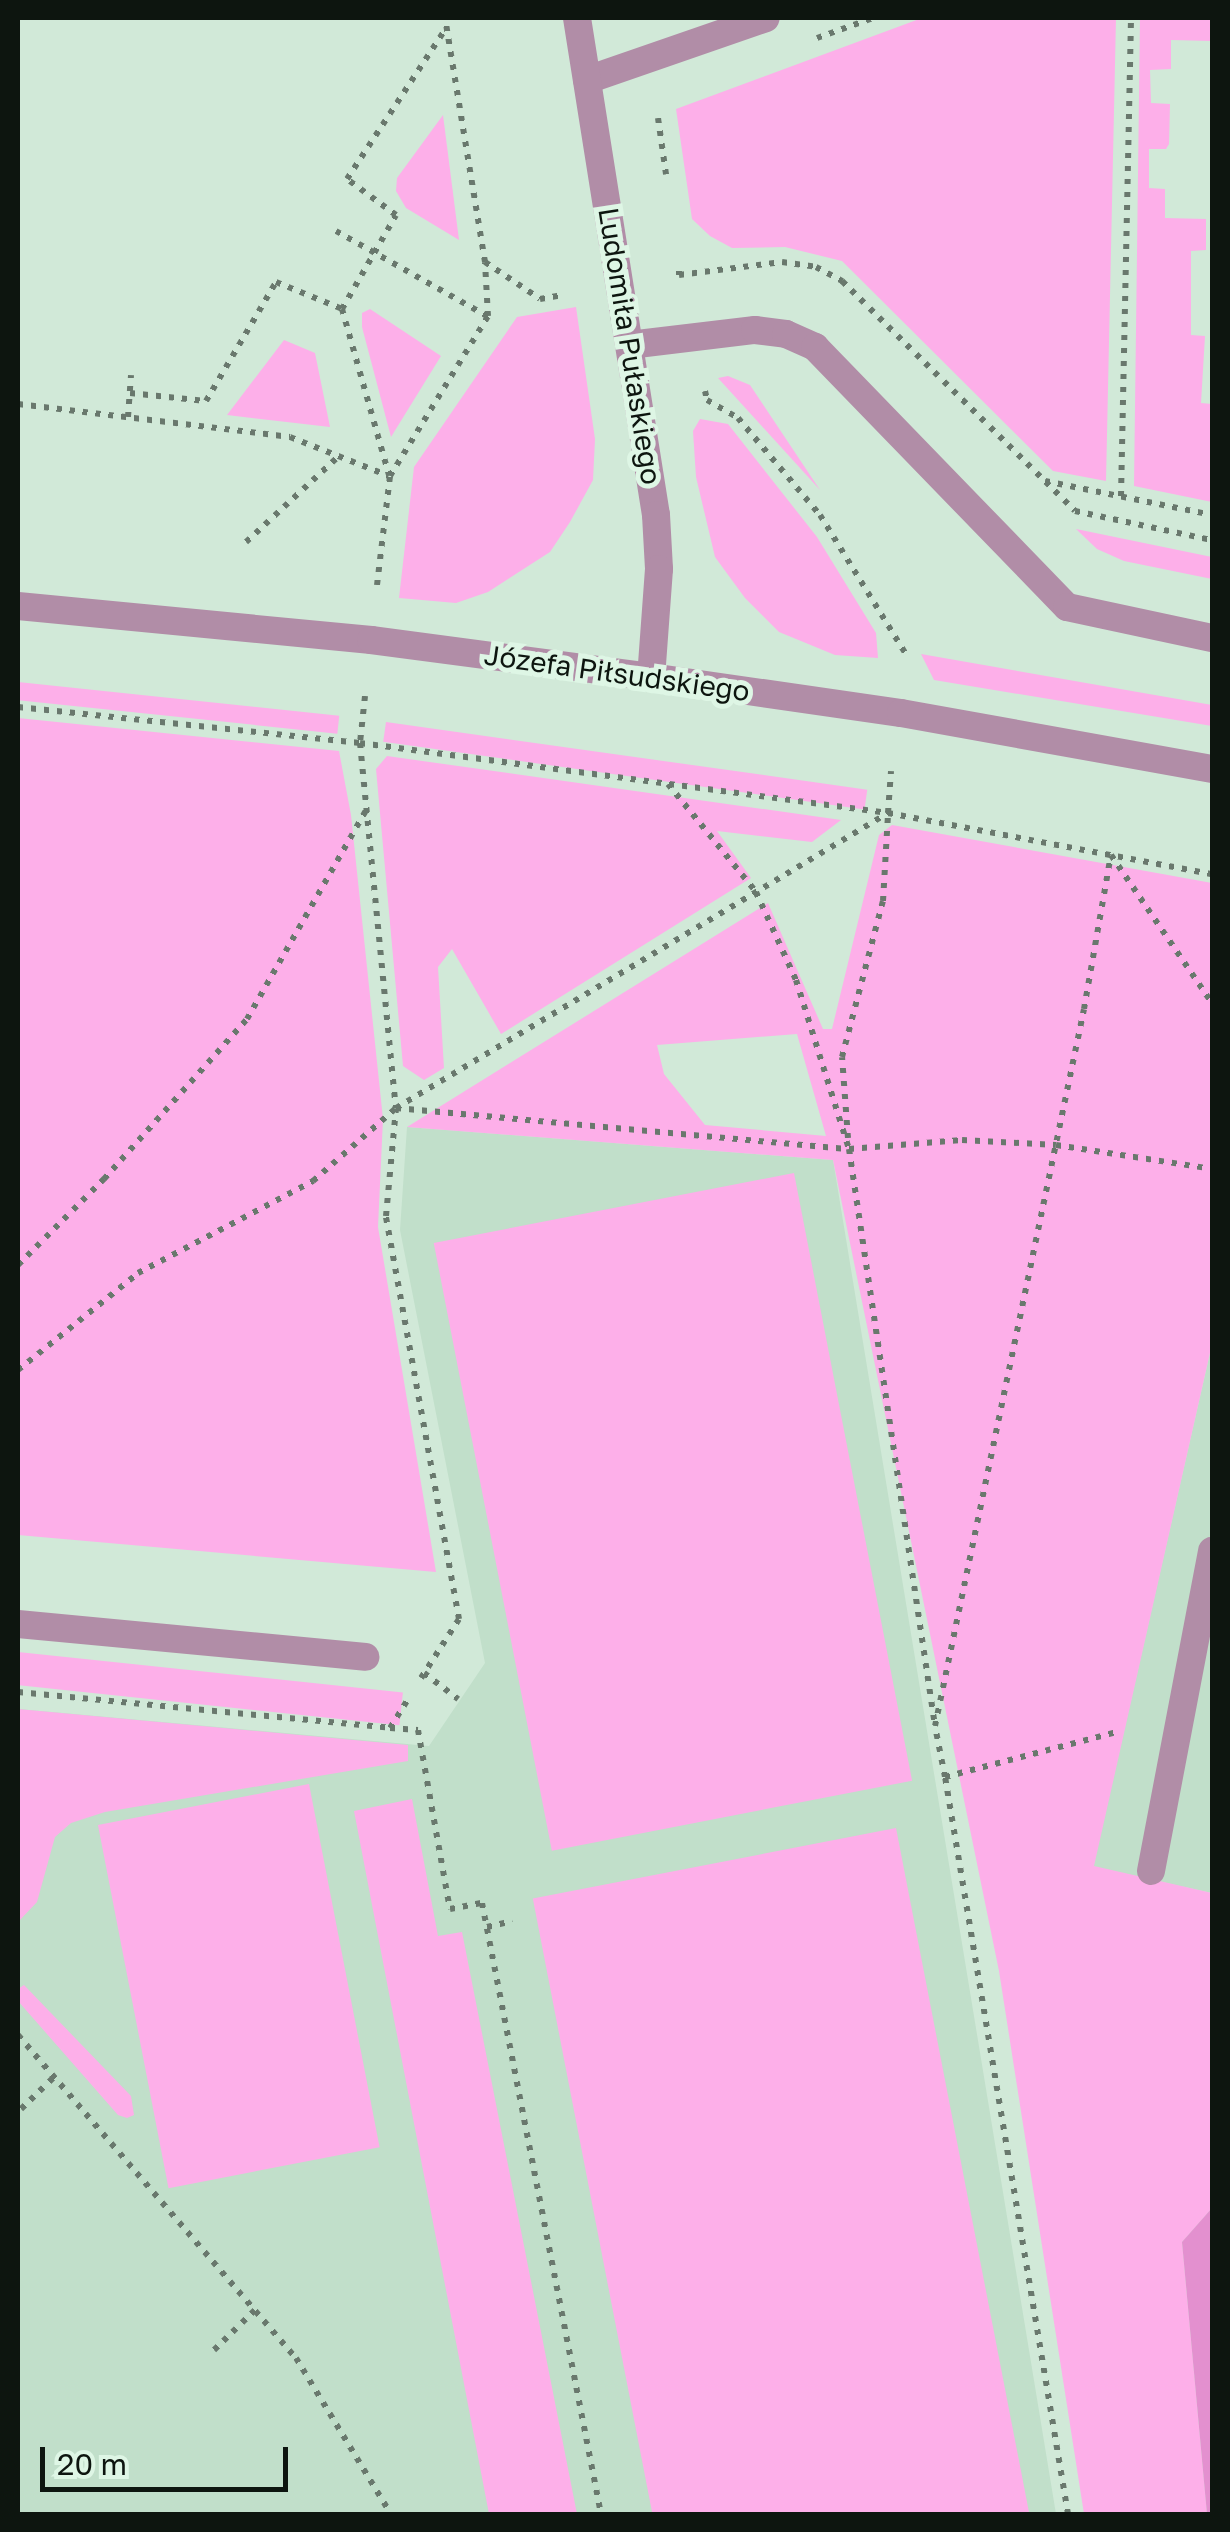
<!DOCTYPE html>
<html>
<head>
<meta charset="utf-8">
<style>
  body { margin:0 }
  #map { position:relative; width:1230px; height:2532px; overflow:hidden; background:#d1e9d8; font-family:"Golos Text",sans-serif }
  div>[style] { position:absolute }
  .built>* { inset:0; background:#c1dfca }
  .green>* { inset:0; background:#fdafe9; transform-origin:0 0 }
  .forest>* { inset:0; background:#e390cf }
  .path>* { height:6px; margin-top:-3px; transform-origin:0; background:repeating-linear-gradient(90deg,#69786d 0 5px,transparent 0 13px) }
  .service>* { height:28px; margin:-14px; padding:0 14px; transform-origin:14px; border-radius:14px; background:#b18da7 }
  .minor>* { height:28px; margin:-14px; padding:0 14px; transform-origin:14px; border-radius:14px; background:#b18da7 }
  .tertiary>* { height:28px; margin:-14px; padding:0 14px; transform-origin:14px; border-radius:14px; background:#b18da7 }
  span { translate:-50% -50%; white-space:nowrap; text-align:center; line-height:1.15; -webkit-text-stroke:10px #def6e5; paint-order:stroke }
  .street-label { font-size:28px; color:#0d150f }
  .frame { position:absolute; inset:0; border:20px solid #0d150f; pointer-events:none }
  .scale { position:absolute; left:40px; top:2447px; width:248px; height:45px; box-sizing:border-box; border:5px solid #0d150f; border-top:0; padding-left:12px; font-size:30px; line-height:35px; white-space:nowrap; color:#0d150f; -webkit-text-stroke:8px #def6e5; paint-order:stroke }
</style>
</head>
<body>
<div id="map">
  <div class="built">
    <i style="clip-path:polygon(407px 1127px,833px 1160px,1056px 2514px,18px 2514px,18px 1709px,429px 1746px,485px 1663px,400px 1230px)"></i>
    <i style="clip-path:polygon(1212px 1344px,1212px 1893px,1093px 1867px)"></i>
  </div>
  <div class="green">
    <i style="clip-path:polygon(922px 18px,1116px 18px,1106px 481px,1053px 471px,842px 261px,785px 247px,732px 248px,710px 236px,692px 219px,676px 109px)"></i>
    <i style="clip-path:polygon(1140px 18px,1212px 18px,1212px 41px,1171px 40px,1171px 69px,1150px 70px,1151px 103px,1170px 104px,1169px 144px,1166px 149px,1149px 149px,1149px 188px,1165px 189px,1165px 218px,1206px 219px,1206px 250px,1191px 251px,1191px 335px,1205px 336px,1201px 403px,1212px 404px,1212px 502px,1134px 486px)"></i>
    <i style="clip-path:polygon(443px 115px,459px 240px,406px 208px,396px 191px,397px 178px)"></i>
    <i style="clip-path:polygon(576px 307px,595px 439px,593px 480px,570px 522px,550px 552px,488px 592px,456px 603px,399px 598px,414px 467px,517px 317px)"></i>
    <i style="clip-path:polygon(370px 309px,441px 356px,391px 437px,362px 327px,362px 313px)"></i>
    <i style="clip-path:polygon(284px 340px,315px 353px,330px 427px,227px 415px)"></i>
    <i style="clip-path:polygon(728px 376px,750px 385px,820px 490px,718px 378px)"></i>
    <i style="clip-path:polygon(700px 419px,728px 424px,817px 537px,876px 633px,878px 658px,835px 655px,779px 632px,745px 598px,715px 557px,696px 477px,693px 431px)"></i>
    <i style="clip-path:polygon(1076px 529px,1212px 557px,1212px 579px,1124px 561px,1097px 549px)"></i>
    <i style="clip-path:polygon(921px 654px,1212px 705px,1212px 726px,934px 680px)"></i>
    <i style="left:18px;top:682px;width:323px;height:18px;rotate:6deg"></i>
    <i style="clip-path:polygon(18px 718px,339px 751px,351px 815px,383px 1119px,378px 1227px,436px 1572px,18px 1535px)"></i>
    <i style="left:386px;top:722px;width:486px;height:20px;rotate:8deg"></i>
    <i style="clip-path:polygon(387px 756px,841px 820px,812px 842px,717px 831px,751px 878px,501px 1034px,452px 949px,438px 967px,444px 1068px,424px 1080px,403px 1066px,376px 769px)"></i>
    <i style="clip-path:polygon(evenodd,892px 825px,1212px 883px,1212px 1344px,1094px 1866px,1212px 1893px,1212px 2208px,1182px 2242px,1207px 2514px,1084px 2514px,999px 1971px,833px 1160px,407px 1127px,768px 903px,823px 1029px,832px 1029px,879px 835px,892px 825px,797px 1034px,826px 1136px,705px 1125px,664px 1074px,657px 1045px,797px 1034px)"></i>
    <i style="left:794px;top:1173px;width:619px;height:367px;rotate:79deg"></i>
    <i style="left:18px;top:1652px;width:387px;height:33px;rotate:6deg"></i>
    <i style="clip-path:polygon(18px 1709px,408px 1745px,408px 1761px,105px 1812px,71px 1823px,55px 1837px,37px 1902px,18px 1922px)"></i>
    <i style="left:309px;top:1784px;width:370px;height:215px;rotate:79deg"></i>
    <i style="clip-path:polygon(412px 1799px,438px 1936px,462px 1932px,577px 2514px,489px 2514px,354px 1811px)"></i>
    <i style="left:896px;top:1828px;width:700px;height:370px;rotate:79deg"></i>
    <i style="clip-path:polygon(24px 1985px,131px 2096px,134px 2115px,127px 2118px,118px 2115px,18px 2001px,18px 1989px)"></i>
  </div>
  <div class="forest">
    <i style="clip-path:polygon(1212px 2208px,1212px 2514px,1207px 2514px,1182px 2242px)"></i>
  </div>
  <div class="path">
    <i style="left:817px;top:38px;width:59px;rotate:-19.7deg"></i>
    <i style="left:658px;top:118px;width:57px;rotate:81.9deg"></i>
    <i style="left:336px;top:231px;width:173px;rotate:29.4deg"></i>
    <i style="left:485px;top:262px;width:66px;rotate:33.9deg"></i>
    <i style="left:540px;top:299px;width:23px;rotate:-10deg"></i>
    <i style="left:679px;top:271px;width:4px;rotate:90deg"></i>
    <i style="left:679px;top:275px;width:104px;rotate:-7.2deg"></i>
    <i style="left:782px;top:262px;width:34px;rotate:8deg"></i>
    <i style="left:816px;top:267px;width:30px;rotate:28deg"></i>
    <i style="left:842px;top:281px;width:327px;rotate:44.6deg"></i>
    <i style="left:1075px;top:511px;width:140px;rotate:12deg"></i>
    <i style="left:342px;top:309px;width:108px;rotate:-60.1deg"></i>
    <i style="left:396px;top:215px;width:61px;rotate:-143.7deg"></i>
    <i style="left:347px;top:179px;width:178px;rotate:-56.7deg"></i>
    <i style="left:705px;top:391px;width:9px;rotate:77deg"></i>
    <i style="left:707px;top:400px;width:36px;rotate:30deg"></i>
    <i style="left:738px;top:418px;width:127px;rotate:49.8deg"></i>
    <i style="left:820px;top:515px;width:166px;rotate:58.3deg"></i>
    <i style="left:130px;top:393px;width:76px;rotate:6deg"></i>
    <i style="left:206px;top:401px;width:138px;rotate:-59.5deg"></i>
    <i style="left:276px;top:282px;width:71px;rotate:22.2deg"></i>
    <i style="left:342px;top:309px;width:173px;rotate:74.2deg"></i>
    <i style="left:18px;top:404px;width:274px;rotate:6.9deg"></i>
    <i style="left:290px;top:437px;width:106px;rotate:21.5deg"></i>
    <i style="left:128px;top:417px;width:42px;rotate:-85.9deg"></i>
    <i style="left:1045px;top:481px;width:170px;rotate:11.5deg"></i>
    <i style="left:1121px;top:496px;width:478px;rotate:-88.8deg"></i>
    <i style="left:246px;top:542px;width:127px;rotate:-42.8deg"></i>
    <i style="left:377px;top:585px;width:110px;rotate:-83.2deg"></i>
    <i style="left:390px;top:476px;width:188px;rotate:-58.5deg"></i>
    <i style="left:488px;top:316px;width:54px;rotate:-93.2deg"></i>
    <i style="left:485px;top:262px;width:247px;rotate:-99.3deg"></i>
    <i style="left:365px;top:696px;width:47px;rotate:96.1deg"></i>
    <i style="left:360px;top:743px;width:367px;rotate:84.4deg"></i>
    <i style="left:18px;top:707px;width:344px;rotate:6deg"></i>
    <i style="left:360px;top:743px;width:533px;rotate:7.55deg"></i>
    <i style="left:888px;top:813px;width:330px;rotate:10.7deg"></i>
    <i style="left:668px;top:784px;width:139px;rotate:50.8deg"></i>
    <i style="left:756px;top:892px;width:97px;rotate:65.6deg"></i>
    <i style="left:796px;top:980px;width:177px;rotate:72.6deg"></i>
    <i style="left:849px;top:1149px;width:583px;rotate:81.52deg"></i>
    <i style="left:1111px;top:855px;width:179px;rotate:55.7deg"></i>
    <i style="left:848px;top:1138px;width:81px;rotate:-94.2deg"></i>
    <i style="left:842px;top:1057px;width:161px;rotate:-75.3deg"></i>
    <i style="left:883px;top:901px;width:88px;rotate:-86.7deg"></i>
    <i style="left:18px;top:1265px;width:122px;rotate:-45deg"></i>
    <i style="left:104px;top:1179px;width:215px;rotate:-48.2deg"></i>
    <i style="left:247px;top:1019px;width:244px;rotate:-60.3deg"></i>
    <i style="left:18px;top:1370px;width:154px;rotate:-38.9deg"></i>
    <i style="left:138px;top:1273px;width:198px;rotate:-27.7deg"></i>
    <i style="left:313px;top:1181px;width:111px;rotate:-41.3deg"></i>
    <i style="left:396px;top:1108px;width:455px;rotate:5.2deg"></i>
    <i style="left:849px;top:1149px;width:113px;rotate:-4.6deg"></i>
    <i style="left:962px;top:1140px;width:94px;rotate:3deg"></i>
    <i style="left:1056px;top:1145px;width:158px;rotate:8.7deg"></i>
    <i style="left:424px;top:1673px;width:43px;rotate:37.4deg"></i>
    <i style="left:421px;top:1678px;width:70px;rotate:-57.2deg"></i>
    <i style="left:459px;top:1619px;width:410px;rotate:-100.3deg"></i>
    <i style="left:386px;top:1216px;width:108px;rotate:-84.7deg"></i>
    <i style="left:396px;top:1108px;width:574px;rotate:-30.95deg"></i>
    <i style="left:888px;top:813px;width:42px;rotate:-85.9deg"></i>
    <i style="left:18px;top:1692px;width:374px;rotate:5.5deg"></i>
    <i style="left:390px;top:1728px;width:32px;rotate:-58deg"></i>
    <i style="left:390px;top:1728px;width:28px;rotate:4deg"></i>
    <i style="left:418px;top:1730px;width:182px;rotate:79.9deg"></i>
    <i style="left:450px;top:1909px;width:33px;rotate:-11deg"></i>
    <i style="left:482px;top:1903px;width:622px;rotate:78.98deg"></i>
    <i style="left:945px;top:1777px;width:52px;rotate:-101.1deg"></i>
    <i style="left:935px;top:1726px;width:732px;rotate:-78.26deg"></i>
    <i style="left:1084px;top:1009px;width:157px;rotate:-80.1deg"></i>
    <i style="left:487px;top:1927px;width:26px;rotate:-13deg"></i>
    <i style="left:18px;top:2035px;width:426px;rotate:49.3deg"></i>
    <i style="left:296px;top:2358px;width:183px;rotate:58.7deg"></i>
    <i style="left:21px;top:2109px;width:46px;rotate:-44.1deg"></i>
    <i style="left:214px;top:2350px;width:57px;rotate:-44.3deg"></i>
    <i style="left:1068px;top:2514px;width:747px;rotate:-99.47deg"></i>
    <i style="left:945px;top:1777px;width:181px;rotate:-14.7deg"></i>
  </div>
  <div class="service">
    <i style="left:587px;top:80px;width:189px;rotate:-19.1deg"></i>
    <i style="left:629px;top:345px;width:127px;rotate:-6.8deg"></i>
    <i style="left:755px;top:330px;width:31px;rotate:7deg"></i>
    <i style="left:786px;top:334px;width:32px;rotate:24deg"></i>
    <i style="left:815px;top:347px;width:362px;rotate:45.9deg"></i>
    <i style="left:1067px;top:607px;width:148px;rotate:12.1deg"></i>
    <i style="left:18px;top:1624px;width:349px;rotate:5.4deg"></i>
    <i style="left:1151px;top:1871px;width:326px;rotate:-79.2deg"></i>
  </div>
  <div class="minor">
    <i style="left:18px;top:606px;width:355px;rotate:5.5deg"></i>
    <i style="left:371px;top:640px;width:282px;rotate:7.5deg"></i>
  </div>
  <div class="tertiary">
    <i style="left:577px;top:18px;width:503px;rotate:80.97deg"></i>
    <i style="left:656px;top:515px;width:54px;rotate:86.8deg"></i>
    <i style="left:659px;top:569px;width:108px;rotate:94.2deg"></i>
    <i style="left:651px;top:677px;width:253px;rotate:8.2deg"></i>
    <i style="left:901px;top:713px;width:316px;rotate:10.2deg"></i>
  </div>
  <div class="street-label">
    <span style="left:630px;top:346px;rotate:81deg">Ludomiła Pułaskiego</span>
    <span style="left:617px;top:673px;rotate:8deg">Józefa Piłsudskiego</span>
  </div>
  <div class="frame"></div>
  <div class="scale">20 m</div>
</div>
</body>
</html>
